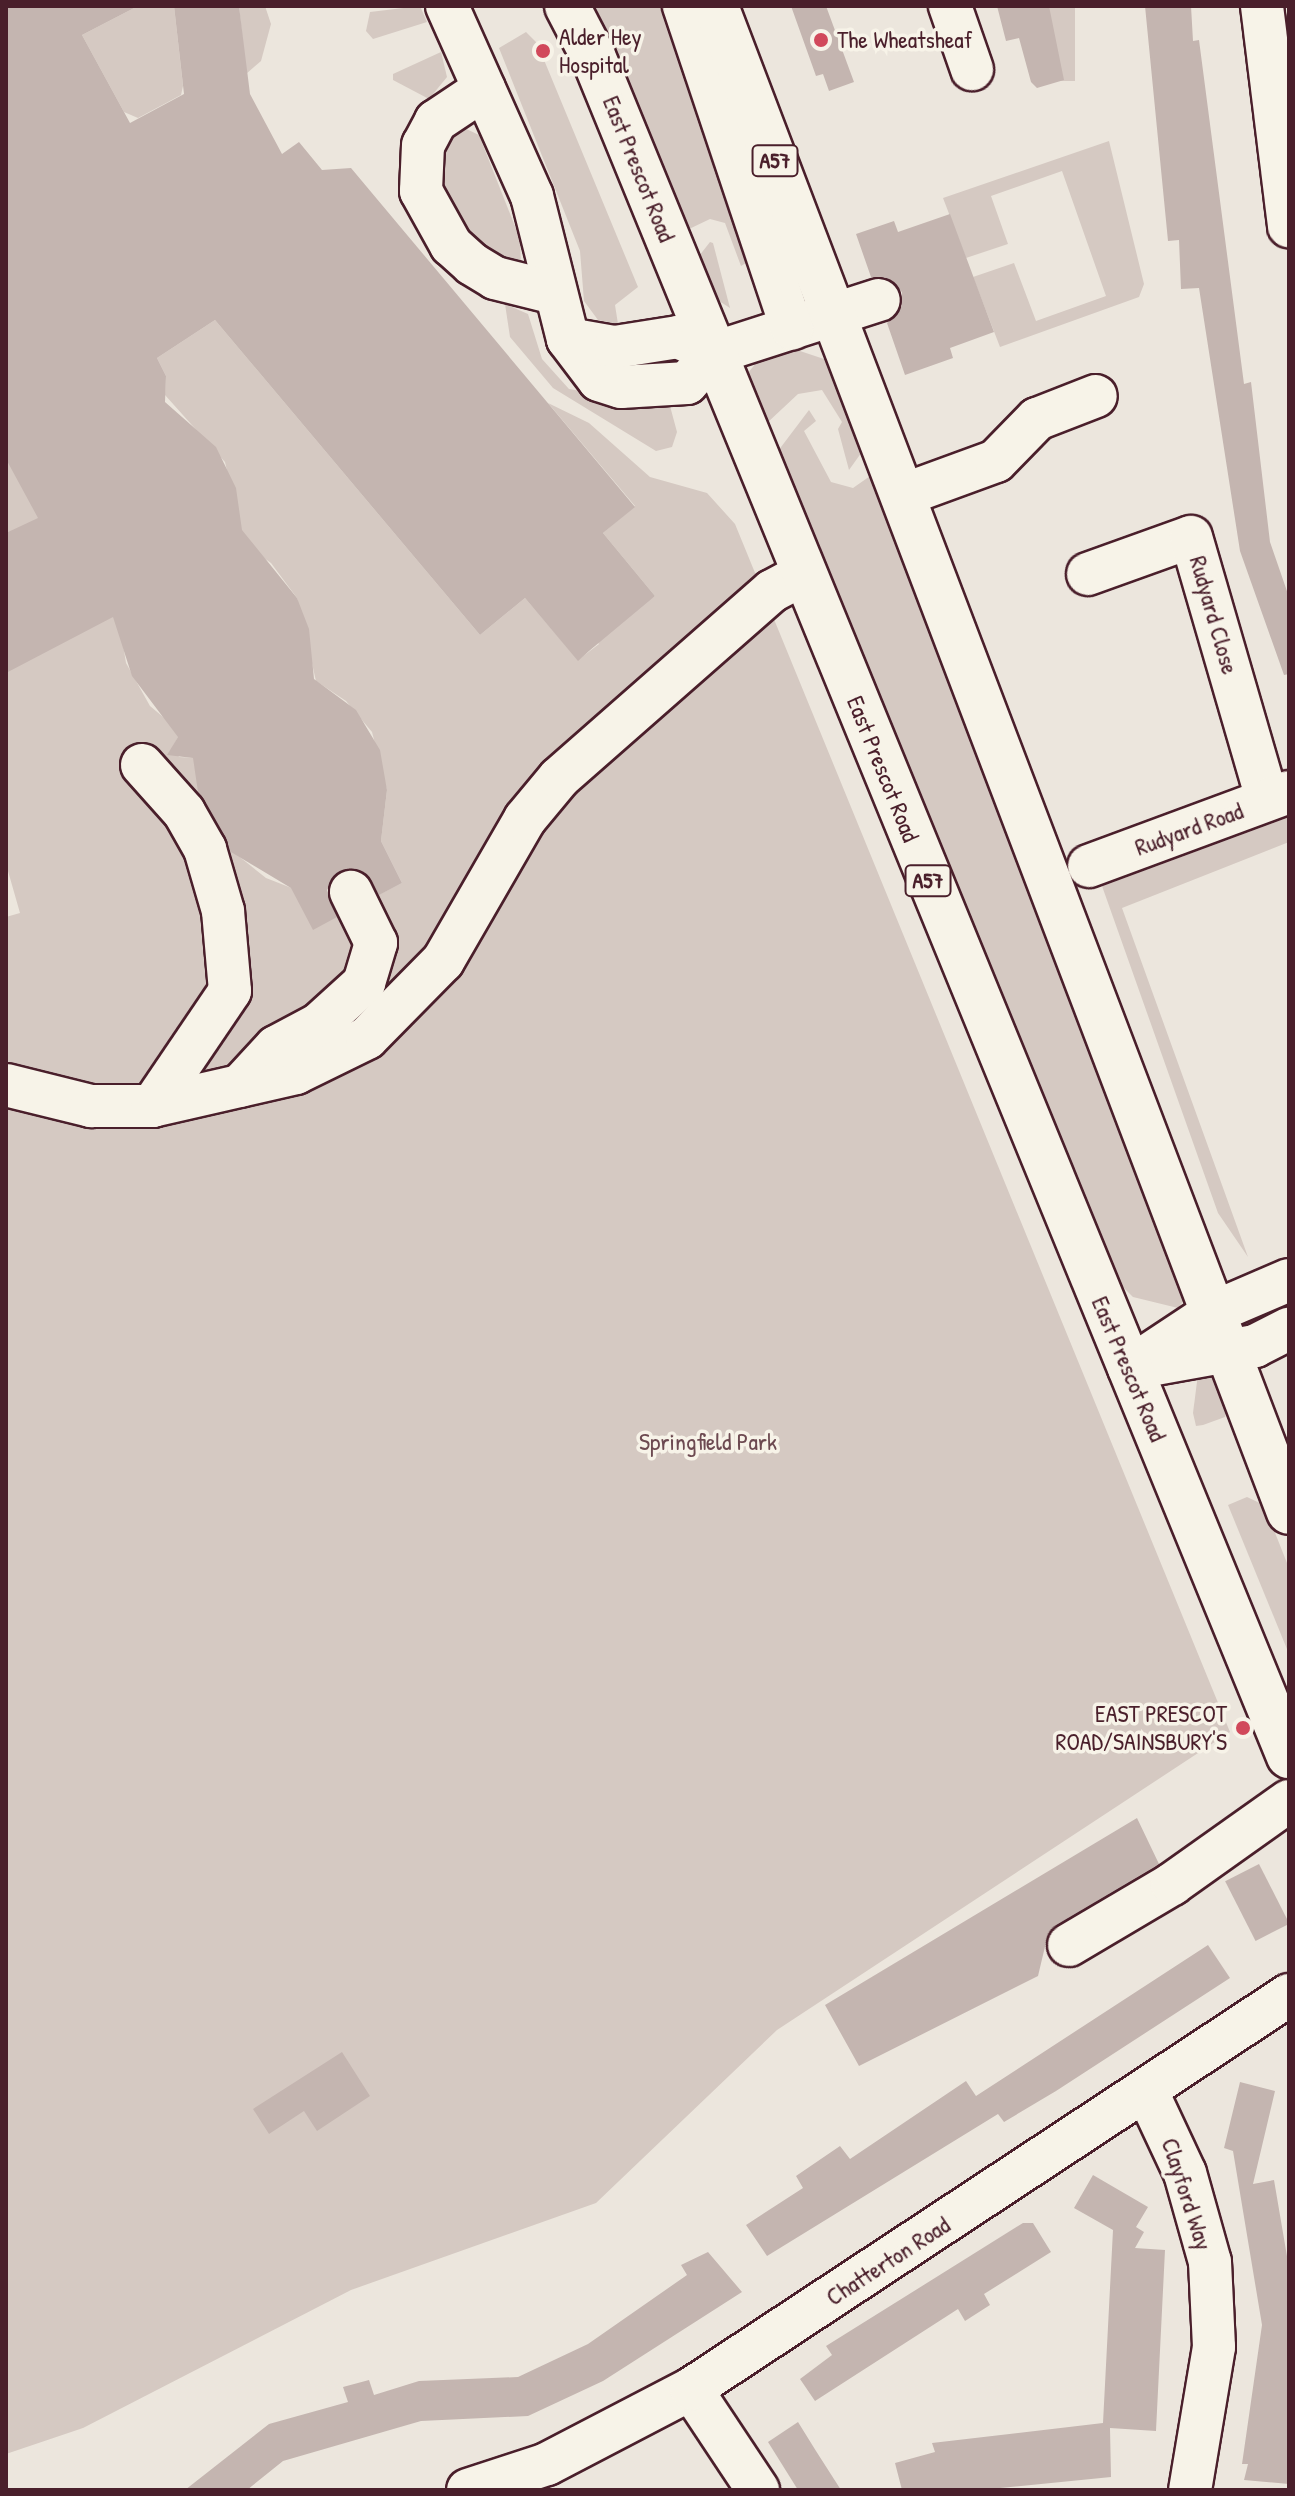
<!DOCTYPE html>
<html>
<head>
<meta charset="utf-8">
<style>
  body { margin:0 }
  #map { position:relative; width:1295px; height:2496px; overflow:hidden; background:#ece6dd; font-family:"Patrick Hand",sans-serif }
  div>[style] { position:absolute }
  .green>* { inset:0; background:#d5c9c2; transform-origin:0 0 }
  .building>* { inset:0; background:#c4b5b0; transform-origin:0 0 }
  .roads { filter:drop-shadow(2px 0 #4a1f2b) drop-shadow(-2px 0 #4a1f2b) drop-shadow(0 2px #4a1f2b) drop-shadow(0 -2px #4a1f2b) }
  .minor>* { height:42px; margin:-21px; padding:0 21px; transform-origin:21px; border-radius:21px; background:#f7f3e8 }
  .highway>* { height:44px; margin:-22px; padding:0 22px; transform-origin:22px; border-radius:22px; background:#f7f3e8 }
  .dots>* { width:22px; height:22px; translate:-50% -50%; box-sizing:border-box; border:4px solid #f7f3e8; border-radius:50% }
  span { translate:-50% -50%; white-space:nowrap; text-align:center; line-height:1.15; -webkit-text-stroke:7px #f7f3e8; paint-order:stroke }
  .shield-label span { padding:2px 6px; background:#f7f3e8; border:2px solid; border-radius:6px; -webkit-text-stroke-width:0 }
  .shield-label { font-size:22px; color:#4a1f2b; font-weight:700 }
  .poi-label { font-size:24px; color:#4a1f2b }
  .left { translate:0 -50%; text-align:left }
  .right { translate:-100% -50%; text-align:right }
  .street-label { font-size:24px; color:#4a1f2b }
  .park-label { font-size:24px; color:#6d4a51 }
  .frame { position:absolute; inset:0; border:8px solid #4a1f2b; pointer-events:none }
</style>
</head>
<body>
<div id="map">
  <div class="green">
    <i style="clip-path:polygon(138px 6px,174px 6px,183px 86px,181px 95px,138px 118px,124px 112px,82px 35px)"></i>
    <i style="clip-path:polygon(239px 6px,265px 6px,271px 24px,261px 61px,246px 74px)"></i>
    <i style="clip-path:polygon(420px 6px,427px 22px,373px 39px,366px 31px,370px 12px)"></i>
    <i style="clip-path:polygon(588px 6px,672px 6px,756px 257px,741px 266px,725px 223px,710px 219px,687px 230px)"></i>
    <i style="left:1049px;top:6px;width:26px;height:75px"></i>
    <i style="clip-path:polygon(526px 32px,537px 43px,638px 287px,615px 305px,618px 324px,598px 320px,584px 301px,580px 251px,499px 48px)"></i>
    <i style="clip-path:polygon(441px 52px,447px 77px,429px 99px,393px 80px,393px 74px)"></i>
    <i style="clip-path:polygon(460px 126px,479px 135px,520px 239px,521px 266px,493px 263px,445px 206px,436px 152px)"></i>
    <i style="clip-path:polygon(1109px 141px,1144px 284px,1139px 297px,1000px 347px,973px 277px,1014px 263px,1036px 321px,1106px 296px,1062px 171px,991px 196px,1008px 244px,966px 258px,943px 198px)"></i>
    <i style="clip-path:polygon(710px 242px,713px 243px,730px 308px,716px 299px,699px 256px)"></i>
    <i style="clip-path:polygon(505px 304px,528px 314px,542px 359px,569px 389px,670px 406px,677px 432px,672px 447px,656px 451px,553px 388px,510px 337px)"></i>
    <i style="clip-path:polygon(215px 320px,480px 635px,525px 598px,578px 660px,599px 644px,593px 637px,655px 596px,603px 533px,635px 506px,548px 403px,589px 423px,650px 477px,707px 493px,735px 524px,1230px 1732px,777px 2030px,596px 2203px,351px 2290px,83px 2428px,6px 2454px,6px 917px,20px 913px,6px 864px,6px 437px,119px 620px,126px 663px,150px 706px,181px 732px,173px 746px,179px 757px,194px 758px,201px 801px,226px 846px,266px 878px,330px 903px,370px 882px,378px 895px,402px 883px,381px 841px,387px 790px,372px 732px,346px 701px,316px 681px,297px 598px,271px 563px,244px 544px,225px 462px,165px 395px,166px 376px,157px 358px)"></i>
    <i style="clip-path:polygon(794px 349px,827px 360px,864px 449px,849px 470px,838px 429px,842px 422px,822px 390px,798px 394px,767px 423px,748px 373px,756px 363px)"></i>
    <i style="clip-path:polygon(809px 410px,816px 421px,804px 431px,831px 482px,853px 488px,873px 474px,1185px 1299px,1178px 1308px,1133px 1297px,1118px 1282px,778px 451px)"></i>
    <i style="clip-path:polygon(1289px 817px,1289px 842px,1122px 908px,1248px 1257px,1218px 1213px,1102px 886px)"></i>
    <i style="clip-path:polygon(1198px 1374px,1215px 1374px,1227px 1408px,1225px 1417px,1203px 1425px,1196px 1426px,1193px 1413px)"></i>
    <i style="clip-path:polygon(1247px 1497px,1264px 1505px,1289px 1568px,1289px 1654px,1228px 1505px)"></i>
  </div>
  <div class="building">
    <i style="clip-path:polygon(6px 6px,138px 6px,82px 35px,130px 123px,184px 94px,174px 6px,239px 6px,250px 94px,282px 154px,299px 142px,322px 170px,351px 168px,635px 507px,603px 533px,655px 596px,589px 651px,578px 661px,525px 598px,480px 635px,215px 320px,157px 358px,166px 376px,165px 402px,216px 447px,236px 488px,242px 530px,297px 598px,309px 629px,314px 679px,356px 710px,380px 750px,387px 790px,381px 841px,402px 883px,379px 895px,364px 872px,340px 871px,327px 890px,337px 917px,313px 930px,291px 888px,231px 852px,198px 792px,193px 758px,167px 755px,178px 737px,132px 676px,113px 617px,6px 673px,6px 533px,38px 518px,6px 459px)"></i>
    <i style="clip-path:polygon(791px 6px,826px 6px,854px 82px,829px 91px,823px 74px,816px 76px)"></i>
    <i style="clip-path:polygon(997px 6px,1049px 6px,1064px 80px,1037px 88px,1031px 82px,1019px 38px,1006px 41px)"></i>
    <i style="clip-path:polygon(1145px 6px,1191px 6px,1193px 41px,1199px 40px,1244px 384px,1251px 382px,1270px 542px,1289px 597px,1289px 674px,1284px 675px,1240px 551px,1199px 288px,1181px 289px,1179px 240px,1168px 241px)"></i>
    <i style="clip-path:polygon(950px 214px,994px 332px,950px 348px,953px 358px,905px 375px,887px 323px,902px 306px,902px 292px,885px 277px,871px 277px,856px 234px,894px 221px,898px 232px)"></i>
    <i style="clip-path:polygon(1137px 1818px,1159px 1864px,1056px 1925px,1048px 1934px,1038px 1976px,859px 2066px,825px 2005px)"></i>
    <i style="left:1259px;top:1864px;width:67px;height:38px;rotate:63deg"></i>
    <i style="clip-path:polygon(1208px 1945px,1230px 1978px,1056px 2091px,1004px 2122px,998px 2114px,767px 2256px,746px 2225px,803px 2188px,796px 2176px,840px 2146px,850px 2159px,966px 2081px,976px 2096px)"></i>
    <i style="clip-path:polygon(342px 2052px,370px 2096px,317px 2131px,304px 2111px,269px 2134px,253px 2109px)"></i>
    <i style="clip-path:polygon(1240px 2082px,1275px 2091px,1253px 2184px,1274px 2180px,1289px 2268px,1289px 2484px,1244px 2480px,1248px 2464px,1242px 2464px,1262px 2325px,1233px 2151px,1224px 2148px)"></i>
    <i style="clip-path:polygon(1093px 2175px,1148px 2207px,1136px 2227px,1144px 2232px,1135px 2248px,1165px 2250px,1156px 2431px,1110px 2428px,1111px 2477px,980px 2490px,902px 2490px,895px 2463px,935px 2452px,932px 2443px,1103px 2423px,1113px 2230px,1074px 2208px)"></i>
    <i style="clip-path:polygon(1023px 2223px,1033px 2223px,1051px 2252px,984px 2294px,990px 2305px,965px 2321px,958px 2309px,815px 2401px,800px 2379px,832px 2355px,826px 2346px)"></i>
    <i style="clip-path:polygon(708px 2252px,742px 2292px,603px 2381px,528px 2416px,421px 2421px,283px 2461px,247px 2490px,185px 2490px,269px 2424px,348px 2402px,343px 2387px,369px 2380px,374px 2395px,419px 2381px,518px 2377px,588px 2344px,687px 2275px,681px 2265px)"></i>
    <i style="clip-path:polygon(798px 2422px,816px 2451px,841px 2490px,798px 2490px,768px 2442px)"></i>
  </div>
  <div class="roads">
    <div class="minor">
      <i style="left:447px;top:6px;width:208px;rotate:65.9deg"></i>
      <i style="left:532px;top:196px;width:147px;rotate:75.9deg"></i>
      <i style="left:568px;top:339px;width:51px;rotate:52.9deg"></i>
      <i style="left:599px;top:380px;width:23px;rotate:18deg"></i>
      <i style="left:621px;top:387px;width:66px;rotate:-3.5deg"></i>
      <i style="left:687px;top:383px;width:40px;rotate:-48deg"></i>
      <i style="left:714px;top:353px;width:173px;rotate:-17.8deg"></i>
      <i style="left:684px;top:6px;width:340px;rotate:71.5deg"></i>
      <i style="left:950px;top:6px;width:67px;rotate:70.8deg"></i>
      <i style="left:1262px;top:6px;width:222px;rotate:83deg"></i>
      <i style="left:484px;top:89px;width:58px;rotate:146.3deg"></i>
      <i style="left:436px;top:121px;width:27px;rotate:118deg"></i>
      <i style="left:423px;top:145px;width:46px;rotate:92.5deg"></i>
      <i style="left:421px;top:191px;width:62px;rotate:60.9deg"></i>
      <i style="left:451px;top:245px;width:28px;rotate:42deg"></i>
      <i style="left:472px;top:264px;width:27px;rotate:31deg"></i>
      <i style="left:495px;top:278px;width:62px;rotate:14deg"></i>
      <i style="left:568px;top:339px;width:48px;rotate:9.7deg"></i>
      <i style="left:615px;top:347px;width:64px;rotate:-9deg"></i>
      <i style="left:678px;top:337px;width:39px;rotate:24deg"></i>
      <i style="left:903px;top:495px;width:99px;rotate:-20.1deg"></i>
      <i style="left:996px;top:461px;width:59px;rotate:-45.7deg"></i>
      <i style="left:1037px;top:419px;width:63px;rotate:-21.3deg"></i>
      <i style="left:1088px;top:574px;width:109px;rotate:-19.8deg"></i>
      <i style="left:1191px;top:537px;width:273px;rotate:73.8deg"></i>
      <i style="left:142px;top:765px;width:63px;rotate:48.2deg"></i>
      <i style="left:184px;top:812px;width:43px;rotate:60.4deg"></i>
      <i style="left:205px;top:849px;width:65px;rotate:73.8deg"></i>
      <i style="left:223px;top:911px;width:80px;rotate:85deg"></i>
      <i style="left:230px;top:991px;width:139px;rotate:124.1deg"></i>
      <i style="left:1089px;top:866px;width:213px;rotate:-20.3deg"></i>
      <i style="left:6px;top:1085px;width:88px;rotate:13.9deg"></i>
      <i style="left:91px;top:1106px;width:61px"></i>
      <i style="left:152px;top:1106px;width:148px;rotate:-12.9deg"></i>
      <i style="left:296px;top:1073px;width:79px;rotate:-26.2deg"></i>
      <i style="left:367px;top:1038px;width:108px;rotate:-45.4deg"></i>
      <i style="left:443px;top:961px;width:164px;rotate:-60deg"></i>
      <i style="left:525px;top:819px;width:53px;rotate:-50.3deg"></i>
      <i style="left:559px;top:778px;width:283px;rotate:-41.3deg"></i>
      <i style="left:772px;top:591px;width:36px;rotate:-28deg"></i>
      <i style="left:240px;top:1086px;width:53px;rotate:-47.3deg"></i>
      <i style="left:276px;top:1047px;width:49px;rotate:-28.1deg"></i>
      <i style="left:319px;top:1024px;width:61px;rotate:-42.3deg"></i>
      <i style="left:364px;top:983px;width:42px;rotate:-73.3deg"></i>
      <i style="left:376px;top:943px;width:57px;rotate:-116.1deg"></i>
      <i style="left:1144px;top:1366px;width:113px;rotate:-10.2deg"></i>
      <i style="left:1255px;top:1346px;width:38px;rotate:-27deg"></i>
      <i style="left:1129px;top:1368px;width:100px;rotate:-33.5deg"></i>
      <i style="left:1212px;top:1313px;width:84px;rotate:-23.2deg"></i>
      <i style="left:1069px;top:1945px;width:120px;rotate:-30.6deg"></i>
      <i style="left:1172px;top:1884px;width:143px;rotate:-35.4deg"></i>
      <i style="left:1147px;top:2092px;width:89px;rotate:64.9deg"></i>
      <i style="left:1185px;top:2173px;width:92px;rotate:74.3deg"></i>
      <i style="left:1210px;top:2262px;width:85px;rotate:87.3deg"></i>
      <i style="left:1214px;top:2347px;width:145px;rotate:99.5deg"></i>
      <i style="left:691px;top:2389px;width:121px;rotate:56.4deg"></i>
      <i style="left:468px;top:2490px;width:83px;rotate:-18.2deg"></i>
      <i style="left:547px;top:2464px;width:162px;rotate:-27.5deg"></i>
      <i style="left:691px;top:2389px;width:716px;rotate:-33.38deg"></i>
    </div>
    <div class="highway">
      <i style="left:567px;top:6px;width:56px;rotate:62.5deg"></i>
      <i style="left:593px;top:56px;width:1837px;rotate:67.74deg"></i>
      <i style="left:716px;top:6px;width:1611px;rotate:69.17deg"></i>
    </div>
  </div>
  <div class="dots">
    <i style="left:821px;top:40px;background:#d1495b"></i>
    <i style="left:543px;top:51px;background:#d1495b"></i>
    <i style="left:1243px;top:1728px;background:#d1495b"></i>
  </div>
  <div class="shield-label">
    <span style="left:775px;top:161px">A57</span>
    <span style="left:928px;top:881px">A57</span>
  </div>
  <div class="poi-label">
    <span class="left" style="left:559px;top:51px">Alder Hey<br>Hospital</span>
    <span class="left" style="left:837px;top:40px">The Wheatsheaf</span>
    <span class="right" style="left:1227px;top:1728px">EAST PRESCOT<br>ROAD/SAINSBURY'S</span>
  </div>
  <div class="street-label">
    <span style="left:639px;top:169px;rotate:68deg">East Prescot Road</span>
    <span style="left:1214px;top:615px;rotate:74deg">Rudyard Close</span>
    <span style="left:883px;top:769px;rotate:68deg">East Prescot Road</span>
    <span style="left:1189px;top:829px;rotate:-20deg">Rudyard Road</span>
    <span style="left:1129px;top:1369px;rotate:67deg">East Prescot Road</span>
    <span style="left:1187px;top:2194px;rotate:72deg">Clayford Way</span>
    <span style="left:888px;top:2261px;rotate:-33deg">Chatterton Road</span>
  </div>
  <div class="park-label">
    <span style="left:708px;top:1442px">Springfield Park</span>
  </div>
  <div class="frame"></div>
</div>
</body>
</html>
